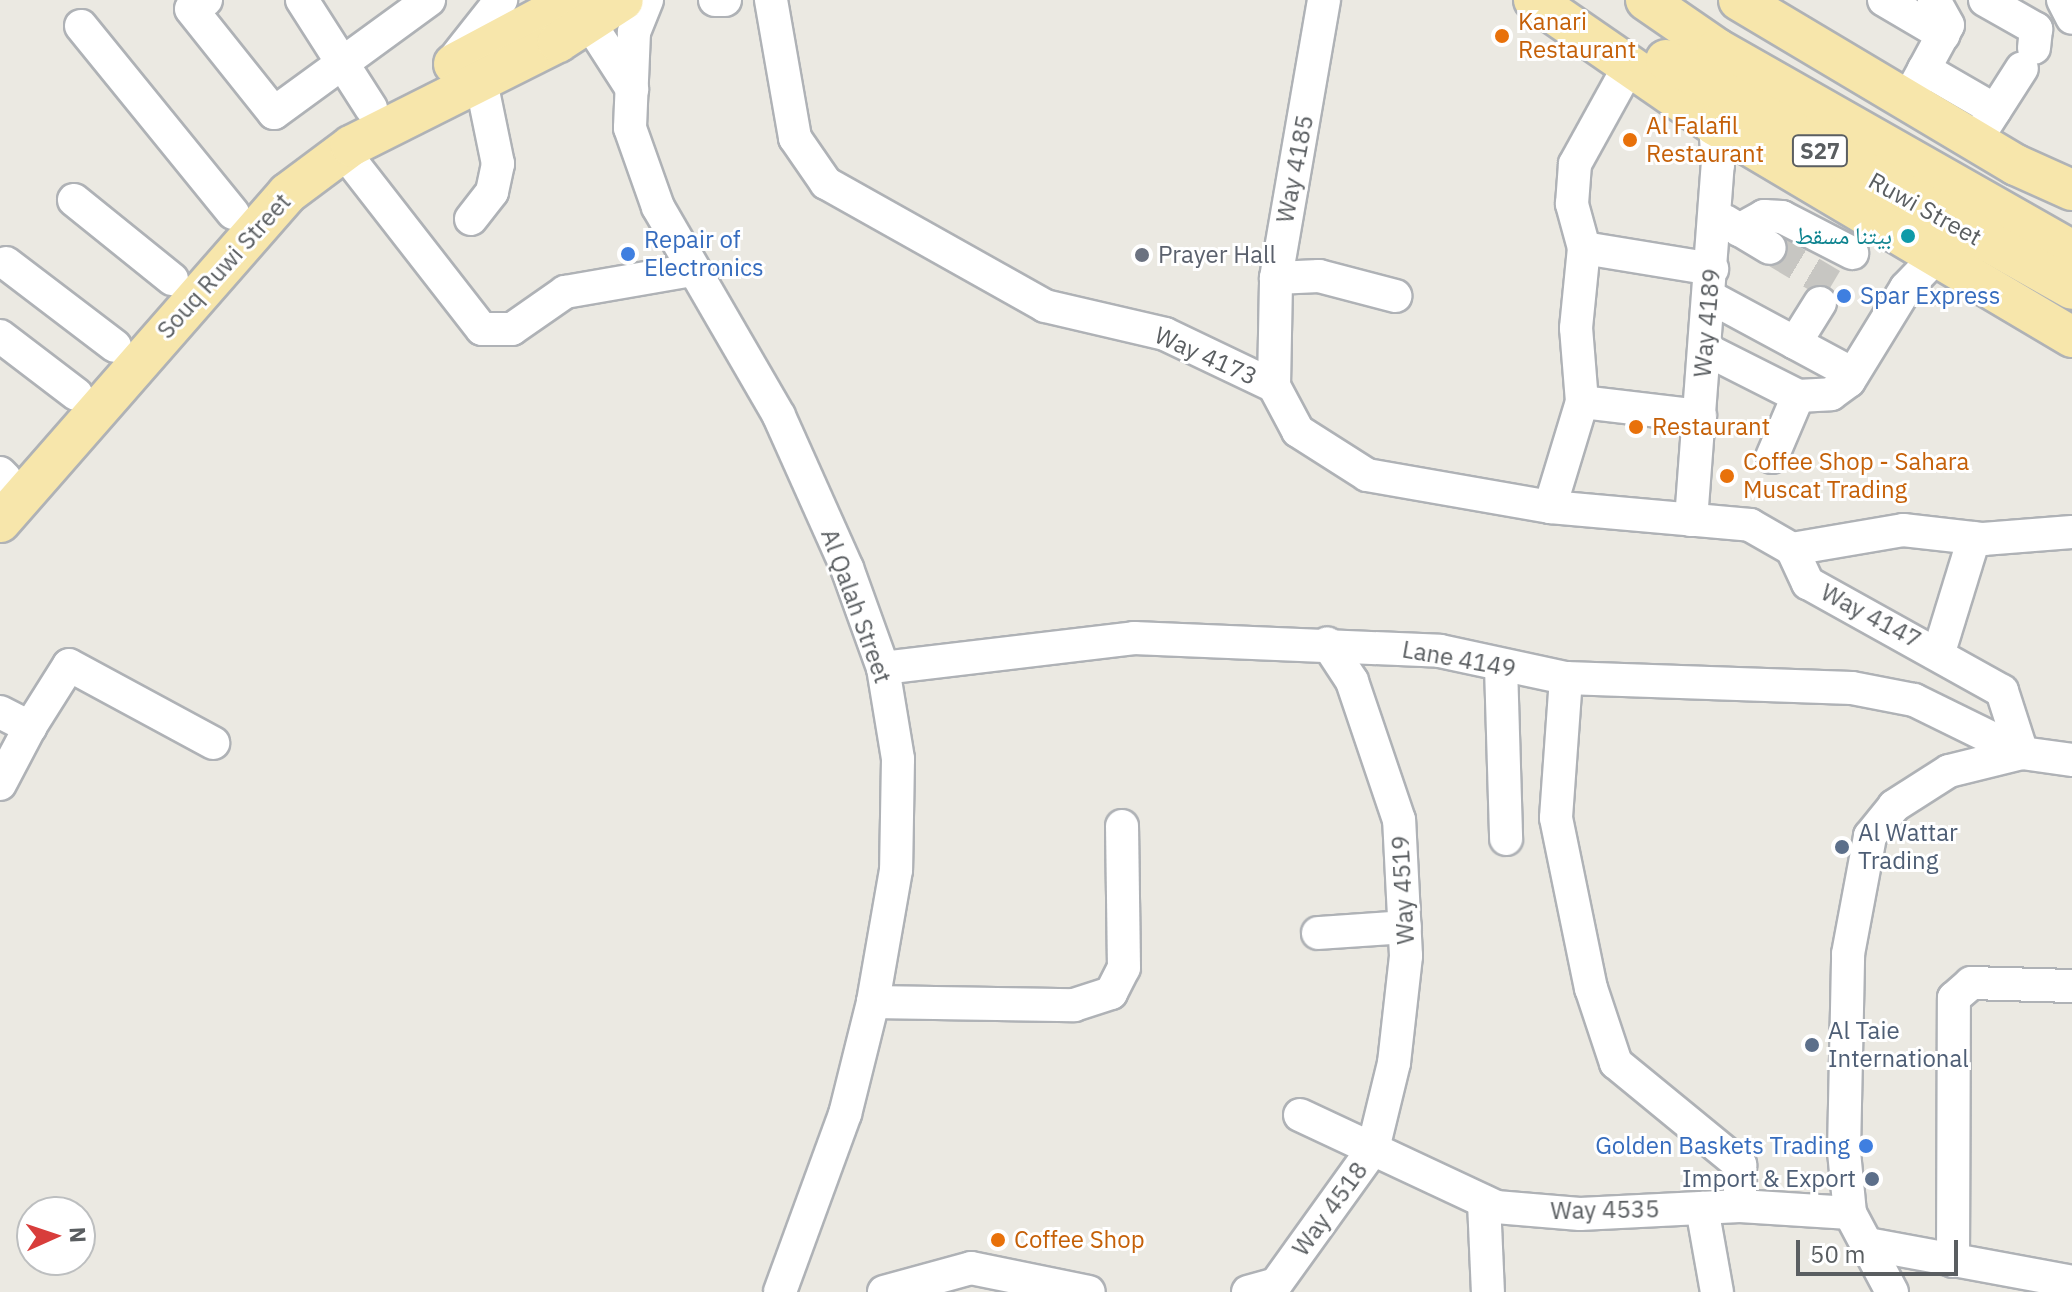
<!DOCTYPE html>
<html>
<head>
<meta charset="utf-8">
<style>
  body { margin:0 }
  #map { position:relative; width:2072px; height:1292px; overflow:hidden; background:#ebe9e2; font-family:"IBM Plex Sans","Noto Naskh Arabic",sans-serif }
  div>[style] { position:absolute }
  .minor-tunnel>* { height:32px; margin-top:-16px; transform-origin:0; background:repeating-linear-gradient(90deg,#c7c6c2 0 32px,transparent 0 48px) }
  .roads { filter:drop-shadow(2px 0 #afb2b6) drop-shadow(-2px 0 #afb2b6) drop-shadow(0 2px #afb2b6) drop-shadow(0 -2px #afb2b6) }
  .minor>* { height:32px; margin:-16px; padding:0 16px; transform-origin:16px; border-radius:16px; background:#fff }
  .major>* { height:40px; margin:-20px; padding:0 20px; transform-origin:20px; border-radius:20px; background:#f7e6ab }
  .dots>* { width:22px; height:22px; translate:-50% -50%; box-sizing:border-box; border:4px solid #fff; border-radius:50% }
  span { translate:-50% -50%; white-space:nowrap; text-align:center; line-height:1.15; -webkit-text-stroke:6px #fff; paint-order:stroke }
  .shield-label span { padding:2px 6px; background:#fff; border:2px solid; border-radius:6px; -webkit-text-stroke-width:0 }
  .shield-label { font-size:22px; color:#5a5e61; font-weight:700 }
  .food-label { font-size:24px; color:#c56008 }
  .left { translate:0 -50%; text-align:left }
  .street-label { font-size:24px; color:#5a5e61 }
  .culture-label { font-size:24px; color:#0d838f }
  .right { translate:-100% -50%; text-align:right }
  .shop-label { font-size:24px; color:#366cbe }
  .worship-label { font-size:24px; color:#5b616d }
  .service-label { font-size:24px; color:#4e5e75 }
  .north { position:absolute; left:16px; top:1196px; width:80px; height:80px; box-sizing:border-box; background:#fff; border:2px solid #bdbfc0; border-radius:50%; rotate:87deg; font-size:22px; font-weight:700; line-height:32px; text-align:center; color:#5a5e61 }
  .north::after { content:''; display:block; margin:auto; width:28px; height:36px; background:#d83d3b; clip-path:polygon(50% 0,100% 100%,50% 72%,0 100%) }
  .scale { position:absolute; left:1796px; top:1240px; width:162px; height:36px; box-sizing:border-box; border:4px solid #5a5e61; border-top:0; padding-left:10px; font-size:24px; line-height:28px; white-space:nowrap; color:#5a5e61; -webkit-text-stroke:6px #fff; paint-order:stroke }
</style>
</head>
<body>
<div id="map">
  <div class="minor-tunnel">
    <i style="left:1770px;top:248px;width:72px;rotate:30.8deg"></i>
  </div>
  <div class="roads">
    <div class="minor">
      <i style="left:206px;top:0;width:17px;rotate:149deg"></i>
      <i style="left:191px;top:9px;width:133px;rotate:51.4deg"></i>
      <i style="left:274px;top:113px;width:192px;rotate:-36.1deg"></i>
      <i style="left:302px;top:0;width:128px;rotate:57.4deg"></i>
      <i style="left:647px;top:0;width:35px;rotate:112deg"></i>
      <i style="left:634px;top:32px;width:96px;rotate:92.4deg"></i>
      <i style="left:630px;top:128px;width:84px;rotate:70.5deg"></i>
      <i style="left:658px;top:207px;width:241px;rotate:59.9deg"></i>
      <i style="left:779px;top:416px;width:167px;rotate:65.9deg"></i>
      <i style="left:847px;top:568px;width:106px;rotate:70.2deg"></i>
      <i style="left:883px;top:668px;width:92px;rotate:80.6deg"></i>
      <i style="left:898px;top:759px;width:111px;rotate:91deg"></i>
      <i style="left:896px;top:870px;width:134px;rotate:99.9deg"></i>
      <i style="left:873px;top:1002px;width:115px;rotate:104deg"></i>
      <i style="left:845px;top:1114px;width:189px;rotate:110.1deg"></i>
      <i style="left:715px;top:0;width:10px"></i>
      <i style="left:771px;top:0;width:140px;rotate:80.1deg"></i>
      <i style="left:795px;top:138px;width:55px;rotate:55.4deg"></i>
      <i style="left:826px;top:183px;width:251px;rotate:29.3deg"></i>
      <i style="left:1045px;top:306px;width:123px;rotate:13.1deg"></i>
      <i style="left:1165px;top:334px;width:121px;rotate:25.5deg"></i>
      <i style="left:1274px;top:386px;width:51px;rotate:61.9deg"></i>
      <i style="left:1298px;top:431px;width:82px;rotate:32.5deg"></i>
      <i style="left:1367px;top:475px;width:186px;rotate:9.9deg"></i>
      <i style="left:1550px;top:507px;width:110px;rotate:-73.1deg"></i>
      <i style="left:1582px;top:402px;width:74px;rotate:-94.6deg"></i>
      <i style="left:1576px;top:328px;width:80px;rotate:-84.3deg"></i>
      <i style="left:1584px;top:248px;width:46px;rotate:-105.3deg"></i>
      <i style="left:1572px;top:204px;width:40px;rotate:-85.7deg"></i>
      <i style="left:1575px;top:164px;width:112px;rotate:-61.1deg"></i>
      <i style="left:1884px;top:0;width:69px;rotate:30.3deg"></i>
      <i style="left:1985px;top:0;width:59px;rotate:29.6deg"></i>
      <i style="left:2036px;top:29px;width:19px;rotate:96deg"></i>
      <i style="left:2063px;top:0;width:20px;rotate:63deg"></i>
      <i style="left:589px;top:22px;width:80px;rotate:57.3deg"></i>
      <i style="left:81px;top:26px;width:241px;rotate:50.9deg"></i>
      <i style="left:456px;top:57px;width:73px;rotate:-51.7deg"></i>
      <i style="left:1924px;top:69px;width:82px;rotate:30deg"></i>
      <i style="left:1915px;top:86px;width:69px;rotate:-61.6deg"></i>
      <i style="left:1948px;top:25px;width:29px;rotate:-119deg"></i>
      <i style="left:1976px;top:140px;width:85px;rotate:-57.4deg"></i>
      <i style="left:344px;top:152px;width:224px;rotate:52.1deg"></i>
      <i style="left:482px;top:329px;width:30px"></i>
      <i style="left:512px;top:329px;width:65px;rotate:-34.9deg"></i>
      <i style="left:565px;top:292px;width:129px;rotate:-9.8deg"></i>
      <i style="left:74px;top:200px;width:126px;rotate:38.9deg"></i>
      <i style="left:471px;top:219px;width:34px;rotate:-52deg"></i>
      <i style="left:492px;top:192px;width:29px;rotate:-78deg"></i>
      <i style="left:498px;top:164px;width:85px;rotate:-101.6deg"></i>
      <i style="left:1725px;top:221px;width:52px;rotate:31deg"></i>
      <i style="left:1739px;top:230px;width:29px;rotate:-29deg"></i>
      <i style="left:1764px;top:216px;width:18px;rotate:3deg"></i>
      <i style="left:1782px;top:217px;width:79px;rotate:27.2deg"></i>
      <i style="left:1584px;top:248px;width:130px;rotate:9.3deg"></i>
      <i style="left:6px;top:263px;width:137px;rotate:37.3deg"></i>
      <i style="left:1276px;top:278px;width:43px;rotate:-2.7deg"></i>
      <i style="left:1319px;top:276px;width:79px;rotate:14.7deg"></i>
      <i style="left:1710px;top:297px;width:162px;rotate:28.3deg"></i>
      <i style="left:0;top:336px;width:96px;rotate:37.3deg"></i>
      <i style="left:1795px;top:343px;width:47px;rotate:-58deg"></i>
      <i style="left:1705px;top:349px;width:104px;rotate:26.8deg"></i>
      <i style="left:1798px;top:396px;width:33px;rotate:-3deg"></i>
      <i style="left:1831px;top:394px;width:22px;rotate:-36deg"></i>
      <i style="left:1849px;top:381px;width:109px;rotate:-58.5deg"></i>
      <i style="left:1906px;top:288px;width:46px;rotate:-45.9deg"></i>
      <i style="left:1274px;top:386px;width:108px;rotate:-88.9deg"></i>
      <i style="left:1276px;top:278px;width:282px;rotate:-80.2deg"></i>
      <i style="left:1582px;top:402px;width:119px;rotate:6.8deg"></i>
      <i style="left:1772px;top:457px;width:66px;rotate:-66.9deg"></i>
      <i style="left:0;top:473px;width:7px;rotate:45deg"></i>
      <i style="left:1550px;top:507px;width:201px;rotate:5.1deg"></i>
      <i style="left:1750px;top:525px;width:48px;rotate:29.7deg"></i>
      <i style="left:1792px;top:549px;width:38px;rotate:65deg"></i>
      <i style="left:1808px;top:583px;width:222px;rotate:29.1deg"></i>
      <i style="left:2002px;top:691px;width:65px;rotate:72.1deg"></i>
      <i style="left:1691px;top:520px;width:356px;rotate:-85.7deg"></i>
      <i style="left:1718px;top:165px;width:40px;rotate:-94.3deg"></i>
      <i style="left:1792px;top:549px;width:113px;rotate:-9.7deg"></i>
      <i style="left:1903px;top:530px;width:81px;rotate:6.4deg"></i>
      <i style="left:1983px;top:539px;width:89px;rotate:-4.5deg"></i>
      <i style="left:1939px;top:652px;width:119px;rotate:-72.9deg"></i>
      <i style="left:1501px;top:666px;width:173px;rotate:88.3deg"></i>
      <i style="left:883px;top:668px;width:253px;rotate:-6.8deg"></i>
      <i style="left:1134px;top:638px;width:306px;rotate:2.4deg"></i>
      <i style="left:1440px;top:651px;width:129px;rotate:12.1deg"></i>
      <i style="left:1566px;top:678px;width:286px;rotate:2deg"></i>
      <i style="left:1852px;top:688px;width:63px;rotate:11deg"></i>
      <i style="left:1914px;top:700px;width:120px;rotate:26.1deg"></i>
      <i style="left:1566px;top:678px;width:140px;rotate:94.1deg"></i>
      <i style="left:1556px;top:818px;width:174px;rotate:78.4deg"></i>
      <i style="left:1591px;top:988px;width:79px;rotate:71.6deg"></i>
      <i style="left:1616px;top:1063px;width:161px;rotate:39.4deg"></i>
      <i style="left:1740px;top:1165px;width:41px;rotate:90deg"></i>
      <i style="left:0;top:712px;width:34px;rotate:27deg"></i>
      <i style="left:30px;top:727px;width:73px;rotate:-57.8deg"></i>
      <i style="left:69px;top:665px;width:164px;rotate:28.4deg"></i>
      <i style="left:0;top:784px;width:64px;rotate:-62.2deg"></i>
      <i style="left:1318px;top:933px;width:87px;rotate:-3.9deg"></i>
      <i style="left:873px;top:1002px;width:201px;rotate:0.9deg"></i>
      <i style="left:1074px;top:1005px;width:39px;rotate:-18deg"></i>
      <i style="left:1111px;top:993px;width:28px;rotate:-63deg"></i>
      <i style="left:1124px;top:968px;width:142px;rotate:-90.8deg"></i>
      <i style="left:1300px;top:1115px;width:217px;rotate:25.1deg"></i>
      <i style="left:1496px;top:1207px;width:84px;rotate:4.8deg"></i>
      <i style="left:1580px;top:1214px;width:160px;rotate:-2.9deg"></i>
      <i style="left:1740px;top:1206px;width:110px;rotate:3.6deg"></i>
      <i style="left:1484px;top:1202px;width:90px;rotate:87.5deg"></i>
      <i style="left:1702px;top:1208px;width:85px;rotate:79.9deg"></i>
      <i style="left:1873px;top:1245px;width:202px;rotate:10.5deg"></i>
      <i style="left:1953px;top:1261px;width:263px;rotate:-89.8deg"></i>
      <i style="left:1954px;top:998px;width:23px;rotate:-41deg"></i>
      <i style="left:1971px;top:983px;width:101px;rotate:1.7deg"></i>
      <i style="left:884px;top:1292px;width:90px;rotate:-15.4deg"></i>
      <i style="left:971px;top:1268px;width:120px;rotate:11.5deg"></i>
      <i style="left:1248px;top:1292px;width:29px;rotate:-16deg"></i>
      <i style="left:1276px;top:1284px;width:166px;rotate:-54.3deg"></i>
      <i style="left:1373px;top:1149px;width:89px;rotate:-76.3deg"></i>
      <i style="left:1394px;top:1063px;width:108px;rotate:-83.6deg"></i>
      <i style="left:1406px;top:956px;width:136px;rotate:-92.9deg"></i>
      <i style="left:1399px;top:820px;width:147px;rotate:-108.7deg"></i>
      <i style="left:1352px;top:681px;width:45px;rotate:-123.3deg"></i>
      <i style="left:1892px;top:1292px;width:89px;rotate:-118deg"></i>
      <i style="left:1850px;top:1213px;width:61px;rotate:-95.6deg"></i>
      <i style="left:1844px;top:1152px;width:198px;rotate:-88.8deg"></i>
      <i style="left:1848px;top:954px;width:120px;rotate:-79.4deg"></i>
      <i style="left:1870px;top:836px;width:38px;rotate:-51deg"></i>
      <i style="left:1894px;top:806px;width:65px;rotate:-32.5deg"></i>
      <i style="left:1949px;top:771px;width:75px;rotate:-13.9deg"></i>
      <i style="left:2022px;top:753px;width:50px;rotate:8deg"></i>
    </div>
    <div class="major">
      <i style="left:1534px;top:0;width:220px;rotate:34.6deg"></i>
      <i style="left:1715px;top:125px;width:415px;rotate:30.7deg"></i>
      <i style="left:1646px;top:0;width:86px;rotate:34.6deg"></i>
      <i style="left:1717px;top:49px;width:408px;rotate:29.6deg"></i>
      <i style="left:1739px;top:0;width:322px;rotate:30.8deg"></i>
      <i style="left:2016px;top:165px;width:61px;rotate:24.1deg"></i>
      <i style="left:1666px;top:60px;width:466px;rotate:29.4deg"></i>
      <i style="left:454px;top:64px;width:136px;rotate:-28.1deg"></i>
      <i style="left:0;top:522px;width:437px;rotate:-48.8deg"></i>
      <i style="left:288px;top:193px;width:79px;rotate:-36.7deg"></i>
      <i style="left:351px;top:146px;width:232px;rotate:-26.7deg"></i>
      <i style="left:558px;top:42px;width:77px;rotate:-32.9deg"></i>
    </div>
  </div>
  <div class="dots">
    <i style="left:1502px;top:36px;background:#e8710a"></i>
    <i style="left:1630px;top:140px;background:#e8710a"></i>
    <i style="left:1908px;top:236px;background:#0f9aa8"></i>
    <i style="left:628px;top:254px;background:#3f7fe0"></i>
    <i style="left:1142px;top:255px;background:#6b7280"></i>
    <i style="left:1844px;top:296px;background:#3f7fe0"></i>
    <i style="left:1636px;top:427px;background:#e8710a"></i>
    <i style="left:1727px;top:476px;background:#e8710a"></i>
    <i style="left:1842px;top:847px;background:#5c6f8a"></i>
    <i style="left:1812px;top:1045px;background:#5c6f8a"></i>
    <i style="left:1866px;top:1146px;background:#3f7fe0"></i>
    <i style="left:1872px;top:1179px;background:#5c6f8a"></i>
    <i style="left:998px;top:1240px;background:#e8710a"></i>
  </div>
  <div class="shield-label">
    <span style="left:1820px;top:151px">S27</span>
  </div>
  <div class="food-label">
    <span class="left" style="left:1518px;top:36px">Kanari<br>Restaurant</span>
    <span class="left" style="left:1646px;top:140px">Al Falafil<br>Restaurant</span>
    <span class="left" style="left:1652px;top:427px">Restaurant</span>
    <span class="left" style="left:1743px;top:476px">Coffee Shop - Sahara<br>Muscat Trading</span>
    <span class="left" style="left:1014px;top:1240px">Coffee Shop</span>
  </div>
  <div class="street-label">
    <span style="left:1295px;top:169px;rotate:-79deg">Way 4185</span>
    <span style="left:1925px;top:209px;rotate:29deg">Ruwi Street</span>
    <span style="left:224px;top:266px;rotate:-48deg">Souq Ruwi Street</span>
    <span style="left:1707px;top:323px;rotate:-85deg">Way 4189</span>
    <span style="left:1206px;top:356px;rotate:24deg">Way 4173</span>
    <span style="left:856px;top:606px;rotate:70deg">Al Qalah Street</span>
    <span style="left:1871px;top:616px;rotate:28deg">Way 4147</span>
    <span style="left:1459px;top:659px;rotate:10deg">Lane 4149</span>
    <span style="left:1403px;top:890px;rotate:-93deg">Way 4519</span>
    <span style="left:1330px;top:1209px;rotate:-54deg">Way 4518</span>
    <span style="left:1605px;top:1210px;rotate:-1deg">Way 4535</span>
  </div>
  <div class="culture-label">
    <span class="right" style="left:1892px;top:236px">بيتنا مسقط</span>
  </div>
  <div class="shop-label">
    <span class="left" style="left:644px;top:254px">Repair of<br>Electronics</span>
    <span class="left" style="left:1860px;top:296px">Spar Express</span>
    <span class="right" style="left:1850px;top:1146px">Golden Baskets Trading</span>
  </div>
  <div class="worship-label">
    <span class="left" style="left:1158px;top:255px">Prayer Hall</span>
  </div>
  <div class="service-label">
    <span class="left" style="left:1858px;top:847px">Al Wattar<br>Trading</span>
    <span class="left" style="left:1828px;top:1045px">Al Taie<br>International</span>
    <span class="right" style="left:1856px;top:1179px">Import &amp; Export</span>
  </div>
  <div class="north">N</div>
  <div class="scale">50 m</div>
</div>
</body>
</html>
